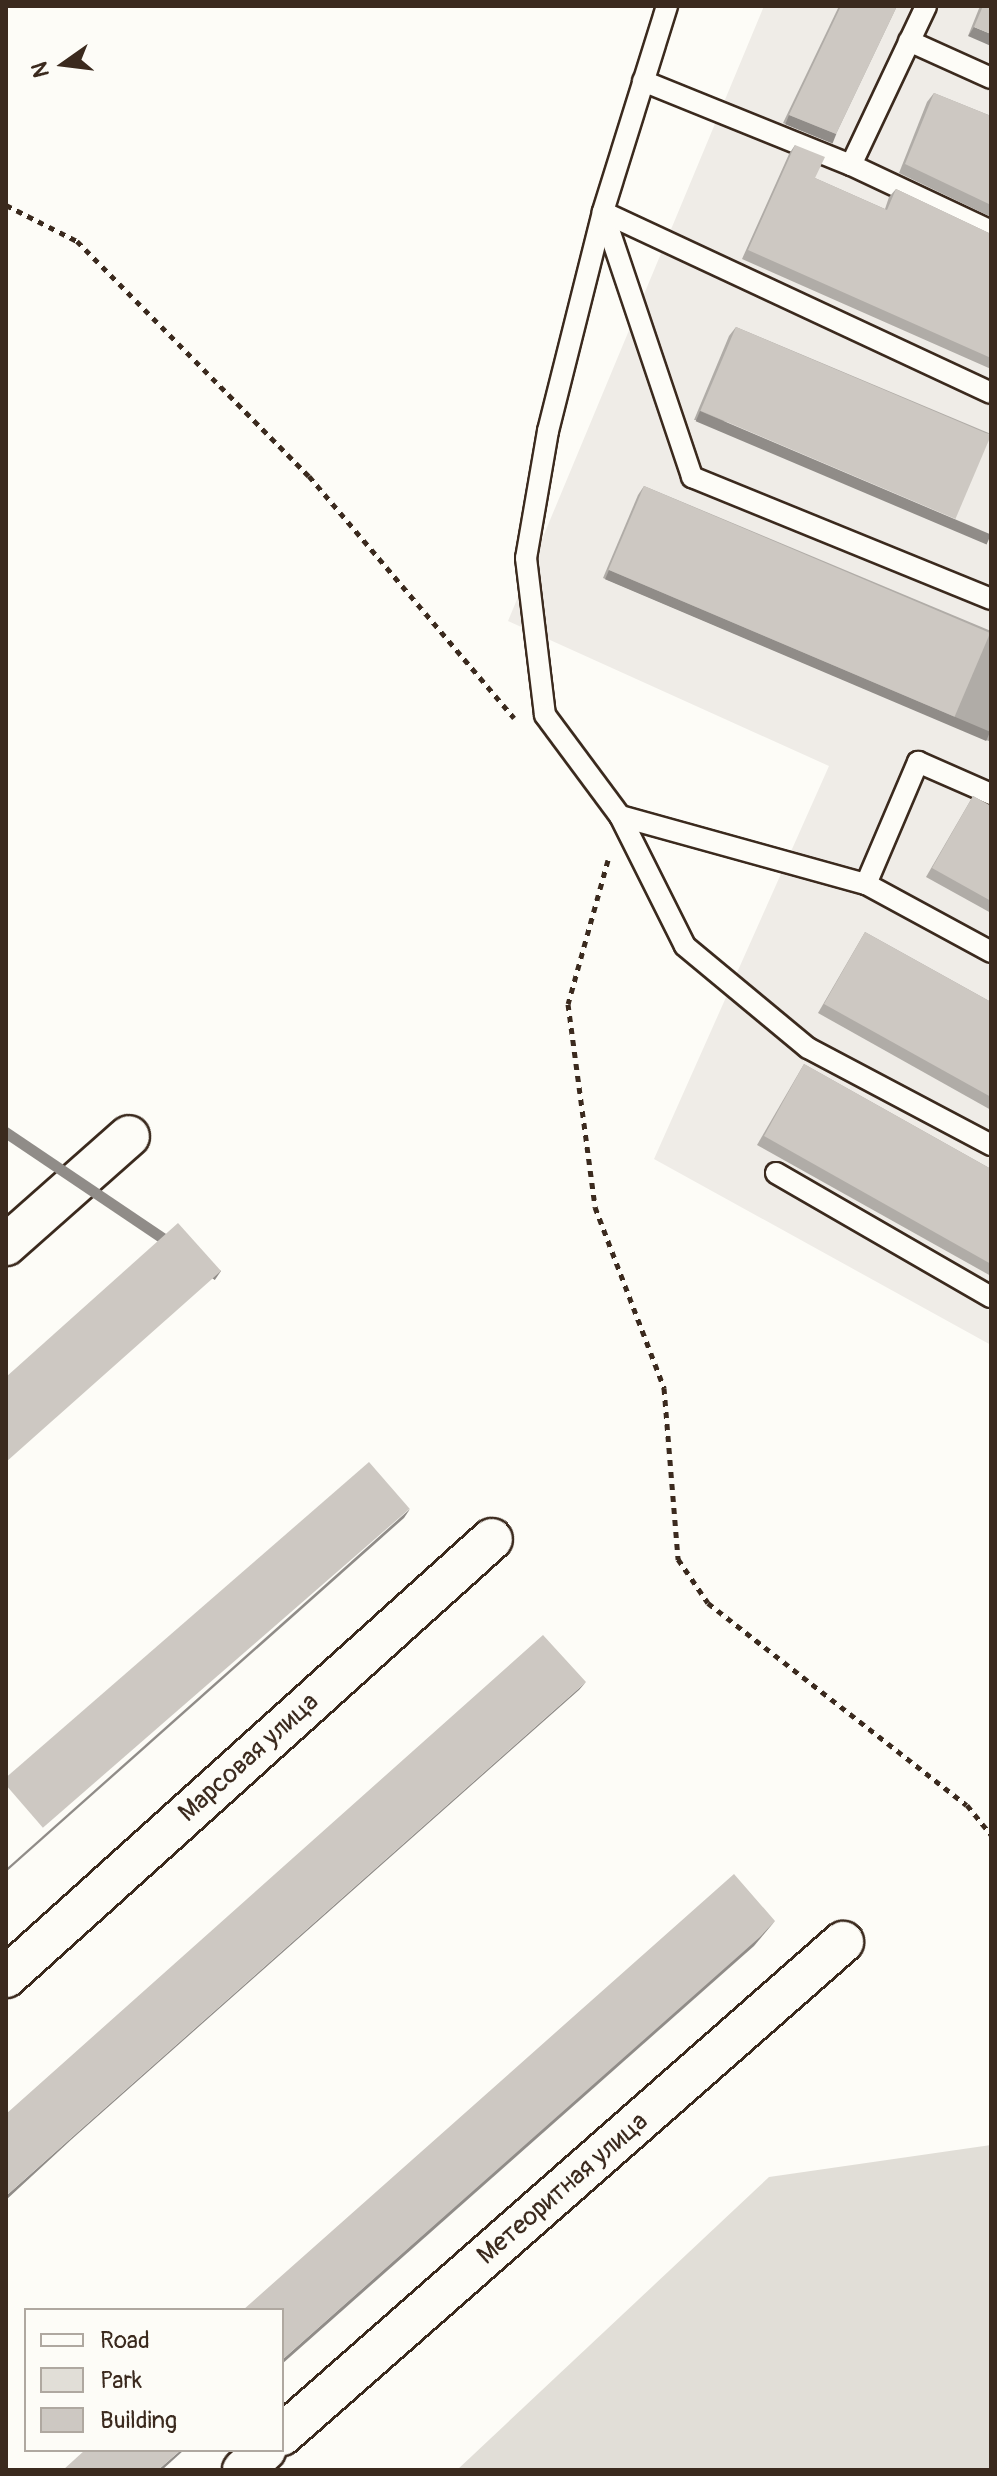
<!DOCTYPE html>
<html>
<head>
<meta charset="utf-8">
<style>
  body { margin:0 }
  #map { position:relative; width:997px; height:2476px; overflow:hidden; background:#fdfcf7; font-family:Pangolin,sans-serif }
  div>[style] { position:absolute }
  .built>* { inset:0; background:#efece7 }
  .green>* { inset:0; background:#e1ded7 }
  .path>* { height:5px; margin-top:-2.5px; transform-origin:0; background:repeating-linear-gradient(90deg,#3b2a1e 0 6px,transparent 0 12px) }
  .roads { filter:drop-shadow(2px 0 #3b2a1e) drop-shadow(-2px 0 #3b2a1e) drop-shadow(0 2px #3b2a1e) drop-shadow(0 -2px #3b2a1e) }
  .service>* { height:20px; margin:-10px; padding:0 10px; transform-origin:10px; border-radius:10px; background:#fdfcf7 }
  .minor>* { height:40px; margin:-20px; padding:0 20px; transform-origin:20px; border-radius:20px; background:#fdfcf7 }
  .wall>* { inset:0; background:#b0aca7 }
  .shaded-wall>* { inset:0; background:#908c88; transform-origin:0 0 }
  .building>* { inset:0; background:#cdc8c2; transform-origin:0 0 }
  span { translate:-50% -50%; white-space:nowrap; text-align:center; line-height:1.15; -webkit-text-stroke:8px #fdfcf7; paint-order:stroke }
  .street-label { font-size:26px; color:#3b2a1e }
  .frame { position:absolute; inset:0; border:8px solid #3b2a1e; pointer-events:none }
  .legend { position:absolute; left:24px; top:2308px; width:260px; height:144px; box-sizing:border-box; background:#fdfcf7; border:2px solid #afa8a0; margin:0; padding:10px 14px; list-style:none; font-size:24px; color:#3b2a1e }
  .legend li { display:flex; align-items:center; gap:16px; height:40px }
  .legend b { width:40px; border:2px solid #afa8a0 }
  .north { position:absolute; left:24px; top:24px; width:80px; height:80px; -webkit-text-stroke:6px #fdfcf7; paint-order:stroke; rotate:256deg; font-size:22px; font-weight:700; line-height:32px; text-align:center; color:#3b2a1e }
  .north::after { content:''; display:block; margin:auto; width:28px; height:36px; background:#3b2a1e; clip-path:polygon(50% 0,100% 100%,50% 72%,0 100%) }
</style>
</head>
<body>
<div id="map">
  <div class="built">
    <i style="clip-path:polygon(764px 6px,991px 6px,991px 1345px,654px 1159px,829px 766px,508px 621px)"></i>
  </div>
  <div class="green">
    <i style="clip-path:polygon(991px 2145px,991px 2470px,457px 2470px,769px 2177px)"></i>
  </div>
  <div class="path">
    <i style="left:6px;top:205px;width:80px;rotate:26.9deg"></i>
    <i style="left:77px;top:241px;width:330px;rotate:45.4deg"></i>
    <i style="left:309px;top:476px;width:317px;rotate:49.7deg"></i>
    <i style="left:608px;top:860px;width:149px;rotate:105.5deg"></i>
    <i style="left:568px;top:1004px;width:205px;rotate:82.4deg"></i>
    <i style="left:595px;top:1207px;width:194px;rotate:69.1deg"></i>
    <i style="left:664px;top:1388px;width:172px;rotate:85.3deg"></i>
    <i style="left:678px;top:1559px;width:53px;rotate:55.7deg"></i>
    <i style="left:708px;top:1603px;width:328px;rotate:38deg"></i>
    <i style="left:967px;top:1805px;width:38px;rotate:51deg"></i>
  </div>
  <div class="roads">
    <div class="service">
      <i style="left:667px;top:6px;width:216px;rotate:107.3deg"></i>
      <i style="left:603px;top:212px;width:226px;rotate:104.1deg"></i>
      <i style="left:548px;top:431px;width:129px;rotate:99.8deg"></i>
      <i style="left:526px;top:558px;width:158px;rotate:83.1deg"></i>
      <i style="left:545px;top:715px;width:126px;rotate:53.4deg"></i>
      <i style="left:620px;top:816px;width:145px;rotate:63.4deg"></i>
      <i style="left:685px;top:946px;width:160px;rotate:39.7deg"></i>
      <i style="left:808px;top:1048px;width:207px;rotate:27.9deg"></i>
      <i style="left:909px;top:41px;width:90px;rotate:24.3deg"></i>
      <i style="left:643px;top:81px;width:224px;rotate:22deg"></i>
      <i style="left:851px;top:165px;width:155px;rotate:25.2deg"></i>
      <i style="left:851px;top:165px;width:176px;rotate:-64.7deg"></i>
      <i style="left:603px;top:212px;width:280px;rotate:71.4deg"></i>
      <i style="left:692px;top:477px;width:323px;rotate:22.2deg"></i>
      <i style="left:603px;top:212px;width:428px;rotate:25deg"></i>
      <i style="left:620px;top:816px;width:255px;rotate:15.5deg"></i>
      <i style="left:866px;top:884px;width:133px;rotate:-66.9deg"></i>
      <i style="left:918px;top:762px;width:80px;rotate:23.7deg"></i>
      <i style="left:866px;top:884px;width:142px;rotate:28.5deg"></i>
      <i style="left:776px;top:1173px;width:248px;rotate:30deg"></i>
    </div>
    <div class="minor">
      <i style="left:6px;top:1245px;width:164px;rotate:-41.5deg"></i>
      <i style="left:6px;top:1977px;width:654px;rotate:-42.03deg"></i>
      <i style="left:282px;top:2435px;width:747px;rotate:-41.31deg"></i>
      <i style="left:243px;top:2470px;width:30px;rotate:-42deg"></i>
    </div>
  </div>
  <div class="wall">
    <i style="clip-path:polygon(839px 6px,897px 6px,836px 134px,830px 142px,783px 123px)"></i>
    <i style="clip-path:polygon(980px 6px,991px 6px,968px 36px)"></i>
    <i style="clip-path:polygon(934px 93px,991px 116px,991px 217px,899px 173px,927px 102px)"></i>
    <i style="clip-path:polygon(795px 145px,815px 178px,885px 209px,889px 197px,896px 189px,991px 234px,991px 369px,742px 259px,789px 154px)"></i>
    <i style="clip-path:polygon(736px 327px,991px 434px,694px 420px,729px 336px)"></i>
    <i style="clip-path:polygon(644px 486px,991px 631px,991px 742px,603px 578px,638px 495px)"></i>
    <i style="clip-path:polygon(973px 796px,991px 806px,991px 913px,926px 877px)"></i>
    <i style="clip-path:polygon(865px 932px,991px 1002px,991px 1110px,818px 1013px)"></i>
    <i style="clip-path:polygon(804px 1064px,991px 1169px,991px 1276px,757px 1145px)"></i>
  </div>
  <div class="shaded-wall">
    <i style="clip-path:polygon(974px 27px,991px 34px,991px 46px,968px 36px)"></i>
    <i style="left:789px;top:115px;width:51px;height:10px;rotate:22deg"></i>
    <i style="left:700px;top:411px;width:316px;height:11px;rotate:23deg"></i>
    <i style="left:609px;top:570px;width:414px;height:10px;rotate:23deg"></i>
    <i style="left:221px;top:1271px;width:11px;height:288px;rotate:124deg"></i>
    <i style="clip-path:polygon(410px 1509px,404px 1518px,6px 1872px,6px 1869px)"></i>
    <i style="clip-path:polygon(586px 1682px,579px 1690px,72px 2139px,6px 2200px,6px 2196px,79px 2131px)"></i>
    <i style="clip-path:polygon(775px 1921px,754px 1946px,282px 2364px,282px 2360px)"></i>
    <i style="clip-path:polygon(181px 2450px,184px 2450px,162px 2470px,158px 2470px)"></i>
  </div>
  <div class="building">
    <i style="clip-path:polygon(841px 6px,897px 6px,836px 134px,789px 115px)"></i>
    <i style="clip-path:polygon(983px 6px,991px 6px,991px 34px,974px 27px)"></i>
    <i style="clip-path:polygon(934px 93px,991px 116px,991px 205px,905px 164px)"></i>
    <i style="clip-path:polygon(795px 145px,825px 157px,815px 178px,887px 210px,896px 189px,991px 234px,991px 358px,748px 250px)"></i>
    <i style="left:736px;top:327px;width:277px;height:91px;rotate:23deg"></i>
    <i style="left:644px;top:486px;width:376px;height:91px;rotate:23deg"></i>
    <i style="clip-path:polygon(973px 796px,991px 806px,991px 901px,932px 868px)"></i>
    <i style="clip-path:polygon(865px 932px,991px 1002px,991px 1097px,824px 1004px)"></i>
    <i style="clip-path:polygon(804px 1064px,991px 1169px,991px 1264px,764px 1136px)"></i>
    <i style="clip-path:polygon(178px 1223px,221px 1271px,6px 1462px,6px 1377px)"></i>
    <i style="left:369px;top:1462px;width:62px;height:486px;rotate:49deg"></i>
    <i style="clip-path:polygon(543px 1635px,586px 1682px,79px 2131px,6px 2196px,6px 2114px)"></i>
    <i style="clip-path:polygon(734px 1874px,775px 1921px,760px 1937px,282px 2360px,282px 2310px,243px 2310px)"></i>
    <i style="clip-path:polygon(85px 2450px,181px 2450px,158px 2470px,63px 2470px)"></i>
  </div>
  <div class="street-label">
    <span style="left:249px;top:1758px;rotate:-42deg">Марсовая улица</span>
    <span style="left:563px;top:2189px;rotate:-41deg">Метеоритная улица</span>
  </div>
  <div class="frame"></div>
  <ul class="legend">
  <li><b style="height:10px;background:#fdfcf7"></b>Road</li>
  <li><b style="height:22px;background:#e1ded7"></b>Park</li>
  <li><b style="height:22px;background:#cdc8c2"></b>Building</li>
  </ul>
  <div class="north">N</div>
</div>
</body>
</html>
